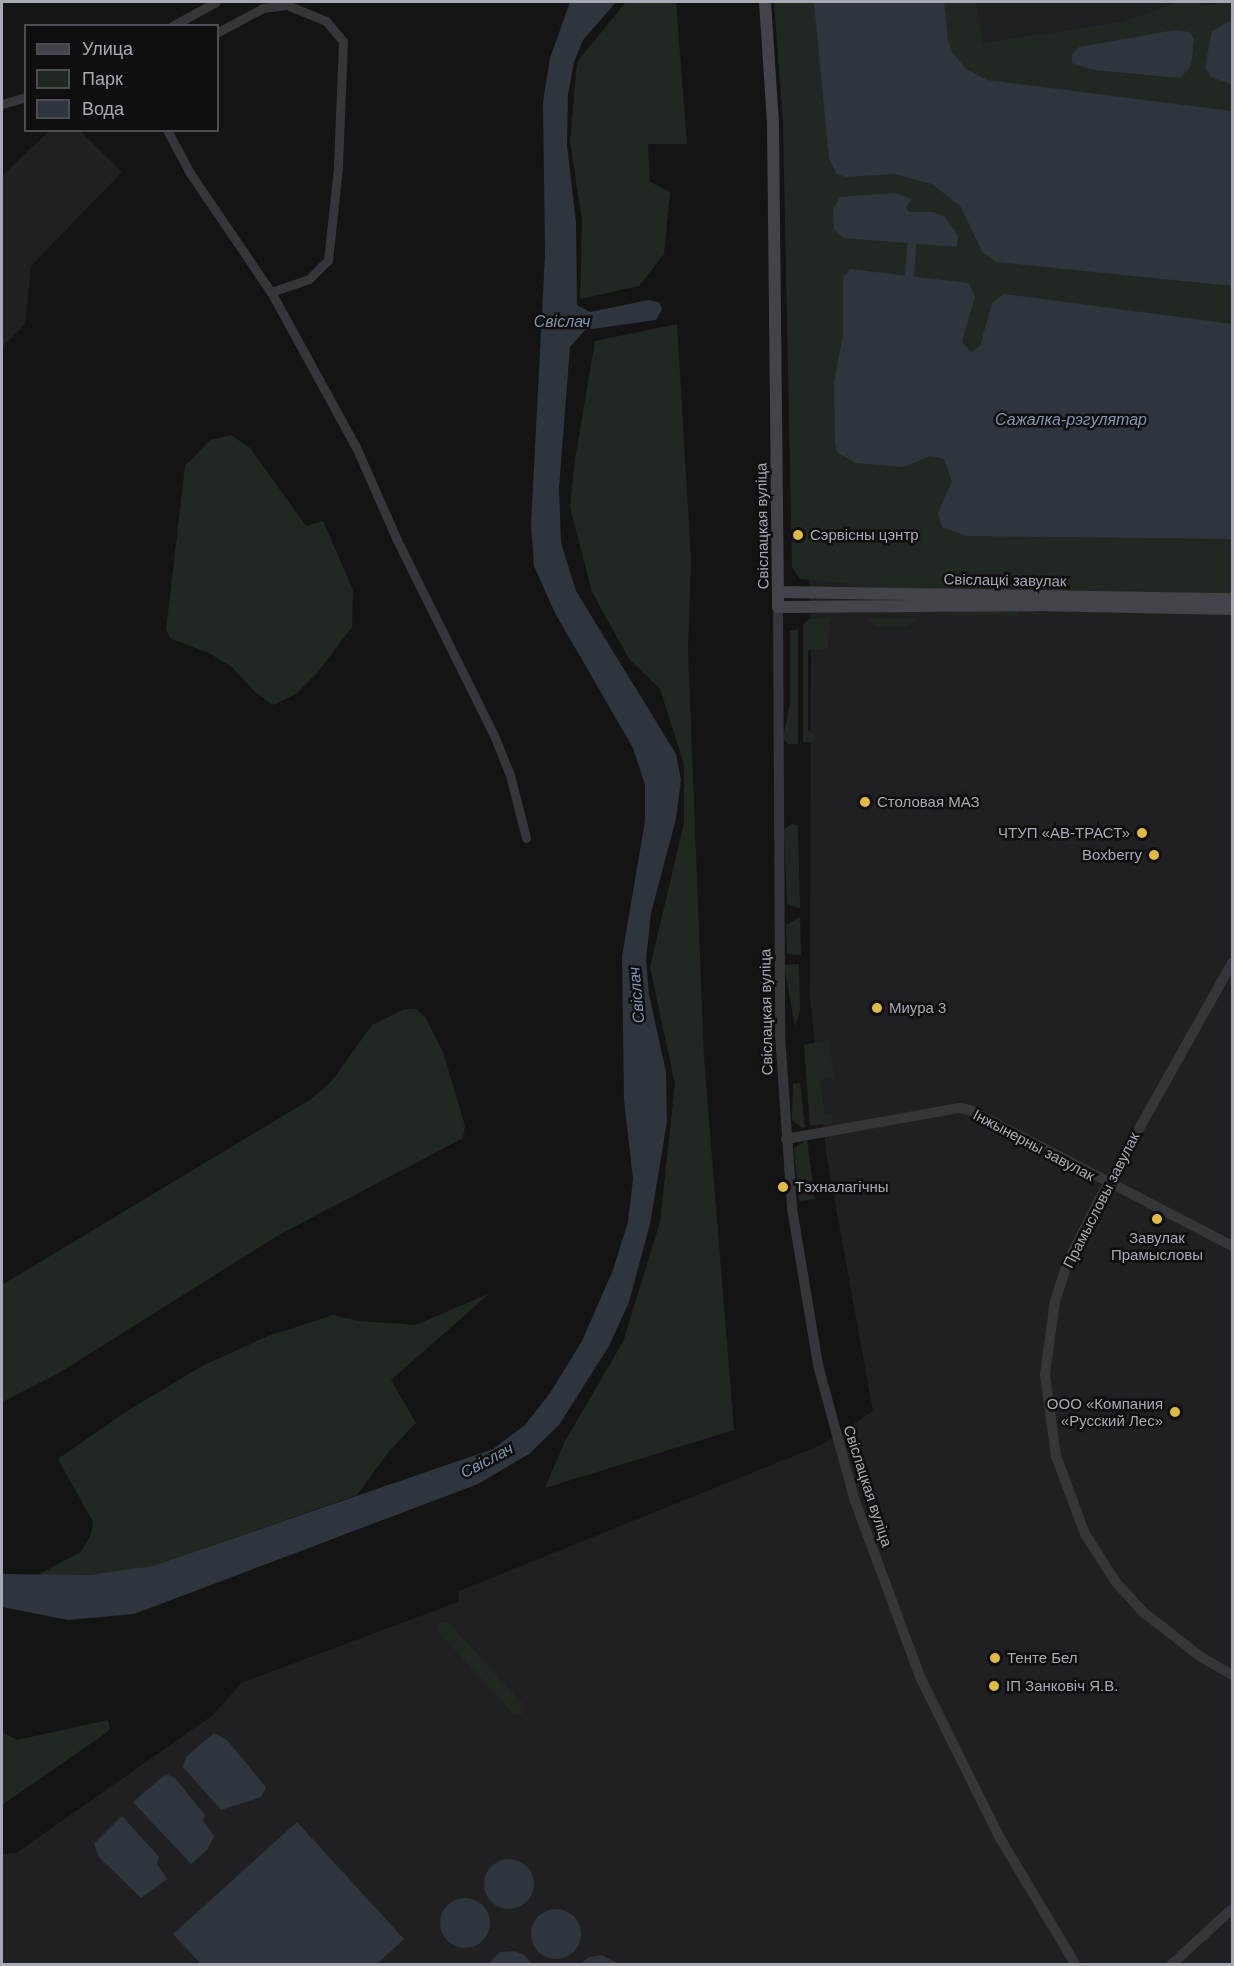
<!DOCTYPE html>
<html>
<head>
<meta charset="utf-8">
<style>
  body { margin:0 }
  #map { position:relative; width:1234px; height:1966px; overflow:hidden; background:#141415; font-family:Helvetica,sans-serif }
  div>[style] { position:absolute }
  .built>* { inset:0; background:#202022 }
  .green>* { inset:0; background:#212822 }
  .water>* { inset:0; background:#2e353d }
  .round { border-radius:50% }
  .canal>* { height:9px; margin:-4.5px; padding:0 4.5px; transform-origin:4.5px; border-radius:4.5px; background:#2e353d }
  .minor>* { height:9px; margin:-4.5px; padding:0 4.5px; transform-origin:4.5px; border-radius:4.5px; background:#35363a }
  .tertiary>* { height:10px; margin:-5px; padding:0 5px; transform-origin:5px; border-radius:5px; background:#35363a }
  .secondary>* { height:12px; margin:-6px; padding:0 6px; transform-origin:6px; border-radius:6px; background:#43444a }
  .dots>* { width:16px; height:16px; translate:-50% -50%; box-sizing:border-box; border:3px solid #0f0f10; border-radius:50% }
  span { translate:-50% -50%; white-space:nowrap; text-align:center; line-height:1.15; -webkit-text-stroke:5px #0f0f10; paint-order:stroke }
  .street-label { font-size:15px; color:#a7aab4 }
  .poi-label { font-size:15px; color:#a7aab4 }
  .left { translate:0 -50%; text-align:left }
  .right { translate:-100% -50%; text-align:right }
  .water-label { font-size:16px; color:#8194ad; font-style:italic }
  .frame { position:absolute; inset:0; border:3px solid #a7aab4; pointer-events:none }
  .legend { position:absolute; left:24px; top:24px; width:195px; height:108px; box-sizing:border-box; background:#0f0f10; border:2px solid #4c4d52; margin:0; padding:8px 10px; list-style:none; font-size:18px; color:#a7aab4 }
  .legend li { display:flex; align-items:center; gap:12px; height:30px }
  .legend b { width:30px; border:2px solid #4c4d52 }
</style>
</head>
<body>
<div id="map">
  <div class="built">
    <i style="clip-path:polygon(794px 2px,1232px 2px,1232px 1964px,2px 1964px,2px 1854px,16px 1853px,213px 1715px,241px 1683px,458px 1602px,459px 1591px,821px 1445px,873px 1411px,826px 1152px,810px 998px,811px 643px)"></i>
    <i style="clip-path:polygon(50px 130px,80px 131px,122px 172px,31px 266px,25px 324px,2px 347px,2px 176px)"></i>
  </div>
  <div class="green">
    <i style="clip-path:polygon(626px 2px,676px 2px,687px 144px,648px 144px,650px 182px,670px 192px,664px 254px,639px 286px,580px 299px,582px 220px,570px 142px,577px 62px)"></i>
    <i style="clip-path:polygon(774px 2px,976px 2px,982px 43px,1122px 22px,1179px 2px,1198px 2px,1204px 6px,1232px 2px,1232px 594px,911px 589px,800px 579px,792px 567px,783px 123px)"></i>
    <i style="clip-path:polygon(677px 324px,691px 558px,688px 650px,704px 1058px,734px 1430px,545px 1488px,565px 1441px,623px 1342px,660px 1222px,675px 1084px,650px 967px,684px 823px,684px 764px,660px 689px,629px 659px,592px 592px,570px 507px,575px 459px,595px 341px)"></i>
    <i style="clip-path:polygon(231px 435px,250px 448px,306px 526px,323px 521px,353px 590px,352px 627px,317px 673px,296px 694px,273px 705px,255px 692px,232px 667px,209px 653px,171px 639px,166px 630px,185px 466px,210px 440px)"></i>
    <i style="clip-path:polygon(965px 610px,1017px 611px,1019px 616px,938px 614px)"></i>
    <i style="clip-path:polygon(829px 618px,828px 649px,808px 650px,808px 730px,815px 736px,813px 742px,803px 742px,803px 625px,809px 619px)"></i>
    <i style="clip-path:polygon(867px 618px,920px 619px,907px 626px,876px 627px)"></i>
    <i style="clip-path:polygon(798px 629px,798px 744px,788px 744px,783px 738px,790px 704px,790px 631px)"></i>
    <i style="clip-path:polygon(791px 824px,798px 825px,800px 909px,787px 904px,784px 830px)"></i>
    <i style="clip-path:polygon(800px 917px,801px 955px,787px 954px,786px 925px)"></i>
    <i style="clip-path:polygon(799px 964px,800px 1010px,795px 1027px,784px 965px)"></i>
    <i style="clip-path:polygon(405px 1009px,416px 1009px,425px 1017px,443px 1052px,465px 1126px,463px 1138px,277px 1236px,59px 1373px,2px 1402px,2px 1285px,311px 1099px,331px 1082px,372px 1025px)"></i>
    <i style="clip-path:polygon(828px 1040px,834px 1077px,820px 1080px,825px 1115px,832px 1115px,833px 1123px,810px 1126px,804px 1045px)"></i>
    <i style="clip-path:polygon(800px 1083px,805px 1127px,802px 1128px,792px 1120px,793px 1084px)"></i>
    <i style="clip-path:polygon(807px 1140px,815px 1199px,799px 1201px,794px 1148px)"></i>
    <i style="clip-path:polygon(490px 1293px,391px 1380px,416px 1423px,390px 1450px,357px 1495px,153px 1566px,113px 1574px,35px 1576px,81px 1552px,91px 1534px,93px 1522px,58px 1459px,127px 1411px,202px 1366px,268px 1336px,333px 1315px,359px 1321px,416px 1325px)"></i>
    <i style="clip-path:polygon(440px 1622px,449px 1623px,523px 1704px,522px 1714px,514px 1714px,438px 1632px)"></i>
    <i style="clip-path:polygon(108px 1720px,110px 1729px,103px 1735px,2px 1805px,2px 1732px,17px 1740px)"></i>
  </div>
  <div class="water">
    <i style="clip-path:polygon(570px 2px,616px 2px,583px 40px,574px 62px,568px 94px,567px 145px,576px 223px,577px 305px,590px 312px,649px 300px,660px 303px,662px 310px,656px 320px,585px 330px,570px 347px,559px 488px,561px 543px,576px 591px,676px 754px,681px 780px,676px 819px,651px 913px,646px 960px,649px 995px,666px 1072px,667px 1122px,650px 1224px,629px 1302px,609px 1346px,559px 1425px,529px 1454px,478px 1484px,134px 1614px,68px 1620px,2px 1607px,2px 1574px,89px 1575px,153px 1566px,493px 1449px,525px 1425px,550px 1393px,582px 1341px,613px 1270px,628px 1222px,633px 1179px,624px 1100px,622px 956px,645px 821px,645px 785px,633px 748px,555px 613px,534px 566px,531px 525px,545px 255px,543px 102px,550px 58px)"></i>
    <i style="clip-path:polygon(814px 2px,944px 2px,948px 41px,953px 53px,966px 69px,987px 80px,1232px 111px,1232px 286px,996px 262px,982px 252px,961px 207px,932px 184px,894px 174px,847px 177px,837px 174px,829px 159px)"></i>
    <i style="clip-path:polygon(1232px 20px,1232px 84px,1211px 77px,1205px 67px,1212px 31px)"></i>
    <i style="clip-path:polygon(1175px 30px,1189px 32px,1194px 39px,1191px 66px,1180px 78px,1094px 70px,1072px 63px,1072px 54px,1079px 47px)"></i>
    <i style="clip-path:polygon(895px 193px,912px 199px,906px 207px,909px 212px,933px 212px,945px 217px,958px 235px,957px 247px,844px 238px,834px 230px,833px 210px,840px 197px)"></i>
    <i style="clip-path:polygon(850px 269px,969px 283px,975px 297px,962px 342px,971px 352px,980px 346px,992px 303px,1004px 294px,1232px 324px,1232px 539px,966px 536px,942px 527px,938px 513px,952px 481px,944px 459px,930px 456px,904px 467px,856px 463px,838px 453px,835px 445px,834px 382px,843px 335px,843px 277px)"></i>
    <i style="clip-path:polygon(214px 1733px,227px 1740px,266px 1787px,261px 1797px,221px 1810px,183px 1767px,186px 1757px)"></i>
    <i style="clip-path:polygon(166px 1774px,175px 1778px,205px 1815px,203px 1821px,214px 1836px,207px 1850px,191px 1864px,133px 1802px)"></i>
    <i style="clip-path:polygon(122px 1816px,159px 1857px,157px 1864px,167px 1879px,141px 1898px,99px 1857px,94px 1844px)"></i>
    <i style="clip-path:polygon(297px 1822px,404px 1939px,377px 1964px,201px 1964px,173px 1934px)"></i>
    <i class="round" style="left:484px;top:1859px;width:50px;height:50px"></i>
    <i class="round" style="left:440px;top:1898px;width:50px;height:50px"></i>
    <i class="round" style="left:531px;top:1909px;width:50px;height:50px"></i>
    <i style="clip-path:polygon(513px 1951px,523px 1954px,533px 1964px,488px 1964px,500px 1952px)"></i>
    <i style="clip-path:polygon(602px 1955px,619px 1964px,580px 1964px,589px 1957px)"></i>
  </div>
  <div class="canal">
    <i style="left:909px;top:275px;width:31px;rotate:-86deg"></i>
  </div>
  <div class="minor">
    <i style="left:172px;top:26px;width:50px;rotate:-28.6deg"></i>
    <i style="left:218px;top:32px;width:51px;rotate:-28.1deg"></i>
    <i style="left:263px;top:8px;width:24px;rotate:-7deg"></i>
    <i style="left:287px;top:5px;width:42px;rotate:22.3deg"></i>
    <i style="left:326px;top:21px;width:26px;rotate:50deg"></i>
    <i style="left:343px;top:41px;width:127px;rotate:92.3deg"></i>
    <i style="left:338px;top:168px;width:93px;rotate:96.2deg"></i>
    <i style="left:328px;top:260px;width:27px;rotate:135deg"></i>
    <i style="left:309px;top:279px;width:40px;rotate:161.1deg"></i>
    <i style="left:2px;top:104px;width:25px;rotate:-16deg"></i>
    <i style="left:167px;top:130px;width:49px;rotate:61.9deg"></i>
    <i style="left:190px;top:173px;width:144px;rotate:55.8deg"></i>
    <i style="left:271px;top:292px;width:177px;rotate:61.3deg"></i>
    <i style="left:356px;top:447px;width:102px;rotate:66.2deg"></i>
    <i style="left:397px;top:540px;width:218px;rotate:63.6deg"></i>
    <i style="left:494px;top:735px;width:43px;rotate:68.2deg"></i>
    <i style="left:510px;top:775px;width:65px;rotate:75.7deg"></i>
  </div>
  <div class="tertiary">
    <i style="left:778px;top:607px;width:428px;rotate:89.7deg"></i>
    <i style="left:780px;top:1035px;width:173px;rotate:86deg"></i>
    <i style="left:792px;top:1208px;width:159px;rotate:80.6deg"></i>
    <i style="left:818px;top:1365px;width:141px;rotate:74.8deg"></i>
    <i style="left:855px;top:1501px;width:188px;rotate:69.7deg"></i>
    <i style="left:920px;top:1677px;width:180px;rotate:63.6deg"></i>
    <i style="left:1000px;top:1838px;width:147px;rotate:59.2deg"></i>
    <i style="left:1232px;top:963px;width:272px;rotate:119.3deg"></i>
    <i style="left:1099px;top:1200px;width:68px;rotate:116.9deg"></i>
    <i style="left:1068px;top:1261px;width:42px;rotate:108deg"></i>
    <i style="left:1055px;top:1301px;width:74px;rotate:97.8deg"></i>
    <i style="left:1045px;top:1374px;width:83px;rotate:82.4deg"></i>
    <i style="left:1056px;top:1456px;width:83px;rotate:69.6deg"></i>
    <i style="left:1085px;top:1534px;width:56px;rotate:57.4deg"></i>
    <i style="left:1115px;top:1581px;width:42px;rotate:47.9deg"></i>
    <i style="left:1143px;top:1612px;width:73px;rotate:37.8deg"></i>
    <i style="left:1201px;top:1657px;width:36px;rotate:30deg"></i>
    <i style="left:786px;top:1139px;width:176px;rotate:-10.2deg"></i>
    <i style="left:959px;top:1108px;width:11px;rotate:10deg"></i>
    <i style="left:970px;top:1110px;width:295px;rotate:27.4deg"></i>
    <i style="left:1172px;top:1964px;width:81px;rotate:-42.5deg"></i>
  </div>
  <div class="secondary">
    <i style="left:765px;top:2px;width:122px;rotate:86.2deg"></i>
    <i style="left:773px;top:124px;width:483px;rotate:89.4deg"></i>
    <i style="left:778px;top:607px;width:259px;rotate:-0.4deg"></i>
    <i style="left:1037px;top:605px;width:195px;rotate:1.2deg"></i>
    <i style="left:778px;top:592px;width:454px;rotate:0.9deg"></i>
  </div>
  <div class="dots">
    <i style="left:798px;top:535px;background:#e0ba41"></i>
    <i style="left:865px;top:802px;background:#e0ba41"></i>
    <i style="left:1142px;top:833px;background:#e0ba41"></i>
    <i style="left:1154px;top:855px;background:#e0ba41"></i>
    <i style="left:877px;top:1008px;background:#e0ba41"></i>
    <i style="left:783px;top:1187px;background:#e0ba41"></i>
    <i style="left:1157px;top:1219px;background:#e0ba41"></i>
    <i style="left:1175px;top:1412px;background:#e0ba41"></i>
    <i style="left:995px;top:1658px;background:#e0ba41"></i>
    <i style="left:994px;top:1686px;background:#e0ba41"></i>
  </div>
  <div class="street-label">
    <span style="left:762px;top:526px;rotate:-91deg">Свіслацкая вуліца</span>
    <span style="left:1005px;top:580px;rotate:1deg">Свіслацкі завулак</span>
    <span style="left:766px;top:1012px;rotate:-91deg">Свіслацкая вуліца</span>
    <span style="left:1034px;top:1145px;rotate:28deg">Інжынерны завулак</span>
    <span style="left:1101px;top:1200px;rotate:-63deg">Прамысловы завулак</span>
    <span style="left:868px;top:1486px;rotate:72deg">Свіслацкая вуліца</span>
  </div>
  <div class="poi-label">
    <span class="left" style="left:810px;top:535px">Сэрвісны цэнтр</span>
    <span class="left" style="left:877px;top:802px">Столовая МАЗ</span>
    <span class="right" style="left:1130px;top:833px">ЧТУП «АВ-ТРАСТ»</span>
    <span class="right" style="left:1142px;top:855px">Boxberry</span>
    <span class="left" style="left:889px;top:1008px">Миура 3</span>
    <span class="left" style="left:795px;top:1187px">Тэхналагічны</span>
    <span style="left:1157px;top:1246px">Завулак<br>Прамысловы</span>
    <span class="right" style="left:1163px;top:1412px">ООО «Компания<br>«Русский Лес»</span>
    <span class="left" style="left:1007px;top:1658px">Тенте Бел</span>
    <span class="left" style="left:1006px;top:1686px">ІП Занковіч Я.В.</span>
  </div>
  <div class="water-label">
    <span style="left:562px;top:322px">Свіслач</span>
    <span style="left:1071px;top:420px">Сажалка-рэгулятар</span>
    <span style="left:637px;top:995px;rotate:-95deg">Свіслач</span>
    <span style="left:487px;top:1461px;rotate:-28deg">Свіслач</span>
  </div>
  <div class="frame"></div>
  <ul class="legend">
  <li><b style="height:8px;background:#43444a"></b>Улица</li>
  <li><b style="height:16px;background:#212822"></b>Парк</li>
  <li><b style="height:16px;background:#2e353d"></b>Вода</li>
  </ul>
</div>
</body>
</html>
